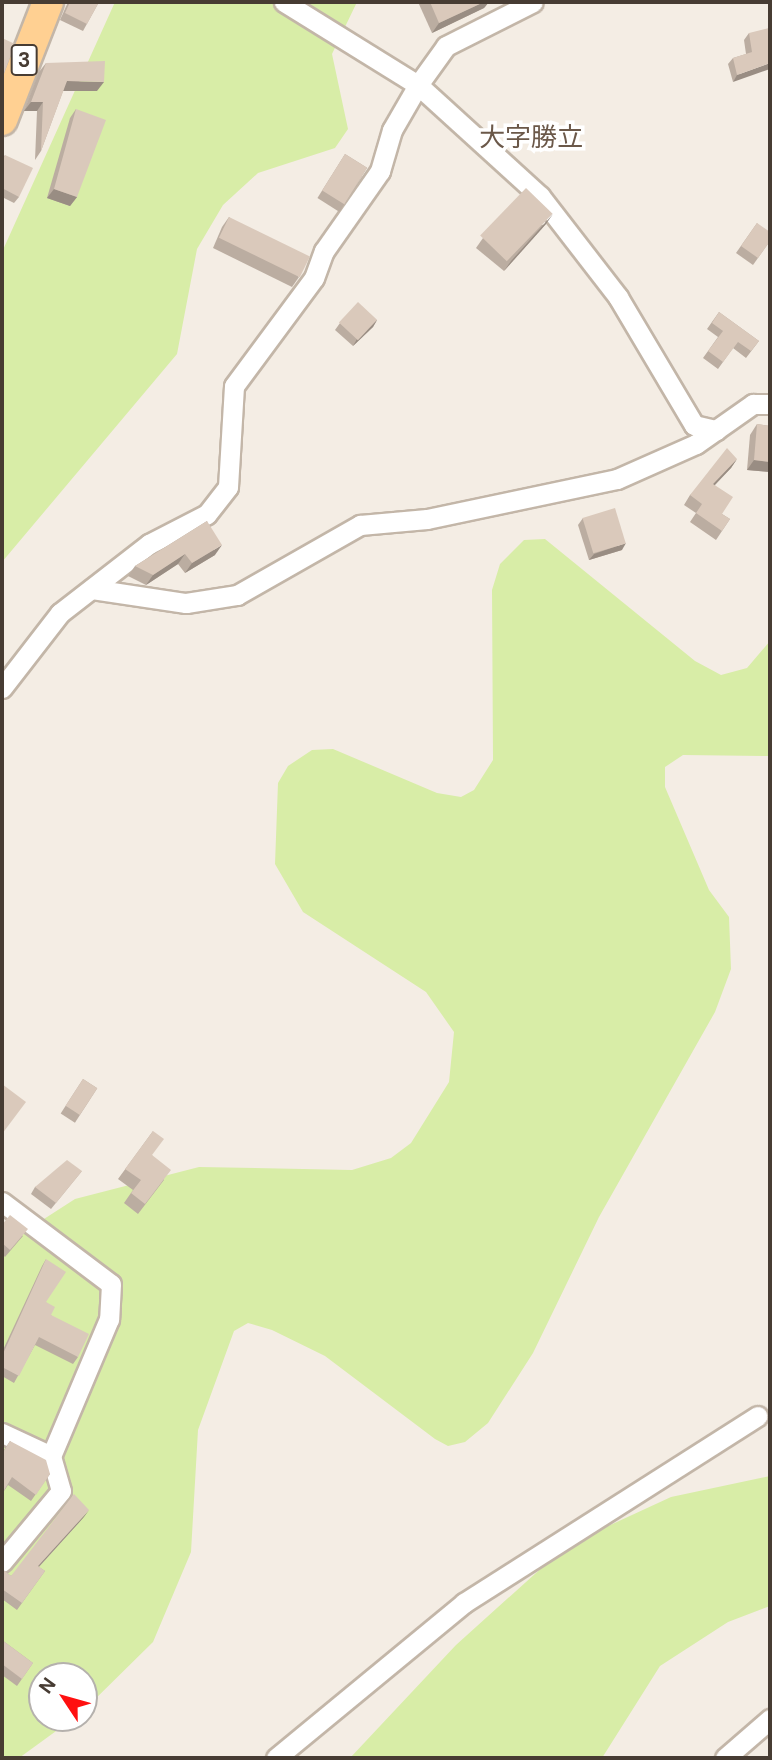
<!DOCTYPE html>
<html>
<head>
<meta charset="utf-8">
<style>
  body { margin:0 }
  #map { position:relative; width:772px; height:1760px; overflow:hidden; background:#f4ede4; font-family:"DM Sans","Noto Sans JP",sans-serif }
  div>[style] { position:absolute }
  .green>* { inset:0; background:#d8eda7 }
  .roads { filter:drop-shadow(2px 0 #c3b6a8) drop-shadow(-2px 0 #c3b6a8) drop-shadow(0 2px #c3b6a8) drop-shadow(0 -2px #c3b6a8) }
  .minor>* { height:19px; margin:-9.5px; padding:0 9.5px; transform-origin:9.5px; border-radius:9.5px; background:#fff }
  .primary>* { height:30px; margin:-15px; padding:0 15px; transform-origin:15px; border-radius:15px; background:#ffd092 }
  .wall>* { inset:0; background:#bbada1; transform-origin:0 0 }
  .shaded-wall>* { inset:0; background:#998d83 }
  .building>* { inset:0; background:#dac9bb; transform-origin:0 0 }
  span { translate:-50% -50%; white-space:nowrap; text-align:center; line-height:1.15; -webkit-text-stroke:7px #fff; paint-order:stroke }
  .shield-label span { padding:2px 5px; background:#fff; border:2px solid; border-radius:5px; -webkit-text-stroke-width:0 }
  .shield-label { font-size:21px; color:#473c33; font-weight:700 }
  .quarter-label { font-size:26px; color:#6b5849 }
  .frame { position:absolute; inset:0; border:4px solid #473c33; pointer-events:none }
  .north { position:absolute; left:28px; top:1662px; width:70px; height:70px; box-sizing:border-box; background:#fff; border:2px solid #b5b1ad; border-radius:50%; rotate:306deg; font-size:19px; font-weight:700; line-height:28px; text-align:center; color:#473c33 }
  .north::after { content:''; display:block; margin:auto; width:24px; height:32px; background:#ff1010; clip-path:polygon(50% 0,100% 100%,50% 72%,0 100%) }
</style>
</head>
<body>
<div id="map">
  <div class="green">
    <i style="clip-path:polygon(115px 2px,357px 2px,332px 54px,348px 129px,335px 148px,258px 173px,223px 205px,197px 249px,177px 354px,2px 562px,2px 252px)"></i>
    <i style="clip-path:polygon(545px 539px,695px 661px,721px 675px,747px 668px,770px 641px,770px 756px,683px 755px,665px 767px,665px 787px,709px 890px,729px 917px,731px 969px,715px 1012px,599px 1217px,533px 1353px,488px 1423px,465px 1442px,448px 1446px,435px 1439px,325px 1356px,272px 1330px,248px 1323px,234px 1331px,198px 1430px,191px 1552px,153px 1642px,84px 1710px,84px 1676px,42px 1676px,42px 1718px,74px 1718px,19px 1758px,2px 1758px,2px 1246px,75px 1199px,199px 1167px,352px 1170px,391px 1158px,411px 1143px,449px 1082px,454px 1032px,426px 992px,303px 912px,275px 864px,278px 783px,288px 766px,312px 750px,333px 749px,437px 793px,461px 797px,474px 790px,493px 760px,492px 590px,500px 564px,524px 540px)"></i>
    <i style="clip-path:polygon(770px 1476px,770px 1606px,728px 1622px,660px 1666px,602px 1758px,350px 1758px,456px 1645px,567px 1545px,671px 1497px)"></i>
  </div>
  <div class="roads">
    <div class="minor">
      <i style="left:284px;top:2px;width:158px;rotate:31.8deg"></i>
      <i style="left:418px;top:85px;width:165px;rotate:42.3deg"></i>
      <i style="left:540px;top:196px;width:128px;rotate:52.3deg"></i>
      <i style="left:618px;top:297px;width:149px;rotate:59.3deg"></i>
      <i style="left:694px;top:425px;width:23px;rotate:13deg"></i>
      <i style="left:92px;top:589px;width:95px;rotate:8.5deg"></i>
      <i style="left:186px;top:603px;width:52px;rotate:-8.9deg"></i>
      <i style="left:237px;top:595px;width:142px;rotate:-29.6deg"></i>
      <i style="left:360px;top:525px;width:67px;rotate:-5.1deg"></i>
      <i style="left:427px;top:519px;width:194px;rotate:-11.9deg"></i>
      <i style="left:617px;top:479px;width:86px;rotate:-23.9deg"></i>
      <i style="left:696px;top:444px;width:70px;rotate:-35.1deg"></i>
      <i style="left:753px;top:404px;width:17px"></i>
      <i style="left:2px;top:688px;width:95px;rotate:-52.3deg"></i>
      <i style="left:60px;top:613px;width:113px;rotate:-37.8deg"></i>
      <i style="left:149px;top:544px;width:65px;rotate:-27.3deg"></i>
      <i style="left:207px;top:514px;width:34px;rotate:-52deg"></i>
      <i style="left:228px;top:487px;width:101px;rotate:-86.6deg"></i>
      <i style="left:234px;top:386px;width:134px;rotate:-53.5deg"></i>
      <i style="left:314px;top:278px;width:29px;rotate:-70deg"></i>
      <i style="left:324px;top:251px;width:98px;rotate:-55deg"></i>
      <i style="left:380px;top:171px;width:43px;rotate:-73.7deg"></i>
      <i style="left:392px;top:130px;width:52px;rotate:-60deg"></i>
      <i style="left:418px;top:85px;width:48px;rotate:-54.3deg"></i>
      <i style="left:446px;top:46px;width:97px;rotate:-26.8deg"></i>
      <i style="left:2px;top:1202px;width:136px;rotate:37deg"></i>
      <i style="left:111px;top:1284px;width:35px;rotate:93deg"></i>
      <i style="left:109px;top:1319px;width:149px;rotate:112.9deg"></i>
      <i style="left:2px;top:1433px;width:54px;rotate:25.1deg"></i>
      <i style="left:51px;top:1456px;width:36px;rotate:74deg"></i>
      <i style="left:61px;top:1491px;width:92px;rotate:129.7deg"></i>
      <i style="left:276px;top:1758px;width:244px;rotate:-39.5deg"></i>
      <i style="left:464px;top:1603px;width:348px;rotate:-32.5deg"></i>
      <i style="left:725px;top:1758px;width:60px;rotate:-40.9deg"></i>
    </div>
    <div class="primary">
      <i style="left:2px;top:120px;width:127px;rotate:-68.7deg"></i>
    </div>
  </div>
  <div class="wall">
    <i style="clip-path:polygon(68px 2px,99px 2px,83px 31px,60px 20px)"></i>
    <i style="clip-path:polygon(418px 2px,489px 2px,484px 8px,432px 33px)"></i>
    <i style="clip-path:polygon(749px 33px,770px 33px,733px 82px,728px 64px,733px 58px,746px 54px,744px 40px)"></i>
    <i style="clip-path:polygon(46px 63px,97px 91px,63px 91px,41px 151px,35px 160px,37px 111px,24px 111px,39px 72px)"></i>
    <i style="clip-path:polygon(76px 109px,77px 197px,70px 206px,47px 198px,70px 118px)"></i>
    <i style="left:345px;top:154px;width:26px;height:52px;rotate:32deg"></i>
    <i style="clip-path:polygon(5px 155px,19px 197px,14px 203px,2px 197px,2px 160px)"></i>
    <i style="clip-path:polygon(229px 217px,299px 277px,292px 287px,213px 248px,222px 227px)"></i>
    <i style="clip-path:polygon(757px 223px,770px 241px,753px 265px,736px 253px)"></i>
    <i style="clip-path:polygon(546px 224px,504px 271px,476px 248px,483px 238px)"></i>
    <i style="clip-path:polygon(719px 312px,759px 341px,746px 358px,733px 348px,718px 369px,703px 358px,718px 337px,707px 329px)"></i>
    <i style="clip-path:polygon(377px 320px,373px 327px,353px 346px,335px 330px,340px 323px)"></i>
    <i style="clip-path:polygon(757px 424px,770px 426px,770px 472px,747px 470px,750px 435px)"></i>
    <i style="clip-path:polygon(737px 459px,731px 468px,715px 485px,722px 514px,730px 519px,716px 540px,690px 522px,696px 513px,684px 505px,690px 495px)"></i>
    <i style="clip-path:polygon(583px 518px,622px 550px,589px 560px,578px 525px)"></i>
    <i style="clip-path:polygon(207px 521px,215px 555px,185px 573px,178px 564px,146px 585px,128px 576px,135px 566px)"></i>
    <i style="left:83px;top:1079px;width:17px;height:41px;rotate:33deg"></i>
    <i style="clip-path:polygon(153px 1131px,152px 1155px,164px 1180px,138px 1214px,124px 1203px,133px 1190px,118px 1179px)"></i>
    <i style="clip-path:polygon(82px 1171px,51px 1209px,31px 1194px,35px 1187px)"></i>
    <i style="clip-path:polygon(2px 1225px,23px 1236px,5px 1257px,2px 1254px)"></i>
    <i style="clip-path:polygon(46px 1259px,46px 1302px,51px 1315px,78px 1357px,73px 1364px,35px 1345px,14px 1383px,2px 1376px,2px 1352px,42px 1266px)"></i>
    <i style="clip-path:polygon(10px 1441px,50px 1474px,31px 1501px,8px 1485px,2px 1494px,2px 1453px)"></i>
    <i style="clip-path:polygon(84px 1517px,39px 1567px,45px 1571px,17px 1610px,2px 1599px,2px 1569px,11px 1576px)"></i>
    <i style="clip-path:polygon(2px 1640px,33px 1663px,17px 1686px,2px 1675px)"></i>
  </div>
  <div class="shaded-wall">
    <i style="clip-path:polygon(484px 2px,489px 2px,484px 8px,432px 33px,439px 23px)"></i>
    <i style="clip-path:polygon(770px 63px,770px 69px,733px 82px,737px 75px)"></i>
    <i style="clip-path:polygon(67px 81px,104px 82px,97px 91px,60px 91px)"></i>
    <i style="clip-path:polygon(31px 102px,43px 102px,37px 111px,24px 111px)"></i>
    <i style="clip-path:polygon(54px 189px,77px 197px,70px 206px,47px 198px)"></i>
    <i style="clip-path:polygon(553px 214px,546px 224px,504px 271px,511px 261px)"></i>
    <i style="clip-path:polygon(377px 320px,373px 327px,353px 346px,357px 339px)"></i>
    <i style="clip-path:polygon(737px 459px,731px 468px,707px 493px,713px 484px)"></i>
    <i style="clip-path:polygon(754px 460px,770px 462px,770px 472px,747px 470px)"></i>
    <i style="clip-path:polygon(626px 543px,622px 550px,589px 560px,594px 554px)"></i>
    <i style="clip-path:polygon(222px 545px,215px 555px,185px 573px,192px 563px)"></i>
    <i style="clip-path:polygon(185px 554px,178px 564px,146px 585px,153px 575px)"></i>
    <i style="clip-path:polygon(89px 1510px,84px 1517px,33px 1573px,38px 1566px)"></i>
  </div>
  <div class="building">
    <i style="clip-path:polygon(70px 2px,99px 2px,87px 24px,65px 13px)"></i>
    <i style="clip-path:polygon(430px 2px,484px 2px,439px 23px)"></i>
    <i style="clip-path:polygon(769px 28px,770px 33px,770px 63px,737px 75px,733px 58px,752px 52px,749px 33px)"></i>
    <i style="clip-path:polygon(2px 38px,15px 44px,3px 76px,2px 75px)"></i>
    <i style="clip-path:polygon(105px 61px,104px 82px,67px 81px,41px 151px,43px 102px,31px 102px,46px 63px)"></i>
    <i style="clip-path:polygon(76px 109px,106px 120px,77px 197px,54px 189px)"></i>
    <i style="left:345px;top:154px;width:26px;height:43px;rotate:32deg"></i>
    <i style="clip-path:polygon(5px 155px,33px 168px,19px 197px,2px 188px,2px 162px)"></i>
    <i style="left:526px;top:188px;width:37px;height:66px;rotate:44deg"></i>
    <i style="left:229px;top:217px;width:90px;height:23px;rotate:26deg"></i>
    <i style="clip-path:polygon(757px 223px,770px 232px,770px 241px,758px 258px,741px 246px)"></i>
    <i style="left:358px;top:302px;width:26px;height:28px;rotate:43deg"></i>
    <i style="clip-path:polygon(719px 312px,759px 341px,751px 351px,738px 342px,723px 362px,708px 351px,723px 331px,712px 323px)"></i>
    <i style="clip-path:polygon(757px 424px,770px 426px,770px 462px,754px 460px)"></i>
    <i style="clip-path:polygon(727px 448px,737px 459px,713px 484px,733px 497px,722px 514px,730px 519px,722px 531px,696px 513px,702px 504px,690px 495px)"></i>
    <i style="left:615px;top:508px;width:37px;height:34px;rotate:73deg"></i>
    <i style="clip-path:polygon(207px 521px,222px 545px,192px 563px,185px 554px,153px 575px,135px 566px)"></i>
    <i style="left:83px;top:1079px;width:17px;height:32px;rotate:33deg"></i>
    <i style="clip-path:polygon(2px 1084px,26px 1102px,2px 1134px)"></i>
    <i style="clip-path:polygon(153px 1131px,164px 1139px,152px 1155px,171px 1170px,145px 1204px,131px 1193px,141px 1180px,125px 1169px)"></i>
    <i style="clip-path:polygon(67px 1160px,82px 1171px,56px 1203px,35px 1187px)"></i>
    <i style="clip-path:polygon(10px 1215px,28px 1229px,10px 1250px,2px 1243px,2px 1225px)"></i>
    <i style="clip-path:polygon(46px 1259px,66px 1272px,46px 1302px,55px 1307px,51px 1315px,89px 1334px,78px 1357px,39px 1337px,19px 1376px,2px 1367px,2px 1356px)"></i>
    <i style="clip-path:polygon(10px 1441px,46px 1460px,50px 1474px,36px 1495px,12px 1477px,2px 1494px,2px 1454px)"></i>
    <i style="clip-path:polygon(74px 1494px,89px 1510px,38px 1566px,45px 1571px,22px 1603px,2px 1589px,2px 1569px,11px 1576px)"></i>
    <i style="clip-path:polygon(2px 1640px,33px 1663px,22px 1679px,2px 1664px)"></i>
  </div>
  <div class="shield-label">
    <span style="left:24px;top:60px">3</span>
  </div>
  <div class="quarter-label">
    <span style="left:531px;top:138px">大字勝立</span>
  </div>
  <div class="frame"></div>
  <div class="north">N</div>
</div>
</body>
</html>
